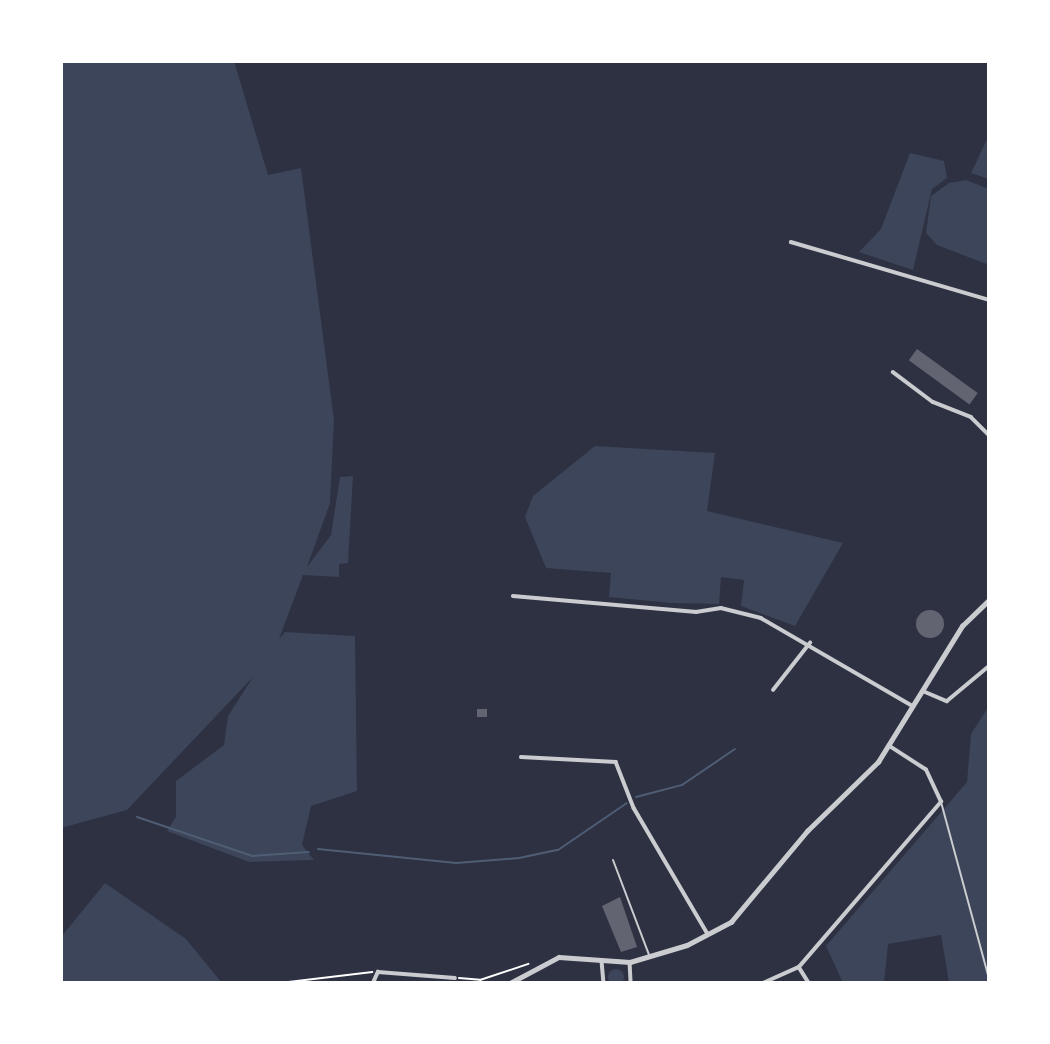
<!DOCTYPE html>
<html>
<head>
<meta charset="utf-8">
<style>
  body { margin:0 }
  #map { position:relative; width:1050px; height:1044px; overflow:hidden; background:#2d3142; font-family:"Archivo Narrow",sans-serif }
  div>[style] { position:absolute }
  .green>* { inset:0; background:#3c4559 }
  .round { border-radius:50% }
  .stream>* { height:2px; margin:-1px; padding:0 1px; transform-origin:1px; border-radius:1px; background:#4f5d75 }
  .building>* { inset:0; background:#626471; transform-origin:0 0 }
  .path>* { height:2px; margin:-1px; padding:0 1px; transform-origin:1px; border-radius:1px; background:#fff }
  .service>* { height:2px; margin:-1px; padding:0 1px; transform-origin:1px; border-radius:1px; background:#caccd0 }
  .minor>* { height:3.5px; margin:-1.75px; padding:0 1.75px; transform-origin:1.75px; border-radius:1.75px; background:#caccd0 }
  .tertiary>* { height:4.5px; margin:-2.25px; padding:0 2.25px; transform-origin:2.25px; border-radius:2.25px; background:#caccd0 }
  span { translate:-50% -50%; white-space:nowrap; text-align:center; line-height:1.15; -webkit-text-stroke:6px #fff; paint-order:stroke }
  .frame { position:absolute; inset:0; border:63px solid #fff; pointer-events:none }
</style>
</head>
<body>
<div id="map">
  <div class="green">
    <i style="clip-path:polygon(61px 61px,234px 61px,268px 175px,301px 168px,334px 420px,330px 503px,307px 567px,331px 535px,340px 477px,353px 476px,348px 563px,339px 564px,339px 577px,303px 575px,279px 639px,285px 632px,355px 636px,357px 791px,311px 806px,302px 845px,314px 860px,249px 862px,167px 831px,176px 817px,176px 781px,224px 745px,228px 716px,253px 677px,127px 810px,61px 828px)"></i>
    <i style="clip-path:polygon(989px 135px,989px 179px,971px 173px)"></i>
    <i style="clip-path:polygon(910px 153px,944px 161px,947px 178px,932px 189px,913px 270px,859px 252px,881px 229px)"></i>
    <i style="clip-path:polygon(966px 180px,989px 189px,989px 265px,937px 245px,926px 233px,931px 196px,949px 183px)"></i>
    <i style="clip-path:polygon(595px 446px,715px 453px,707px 511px,843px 543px,795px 626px,741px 606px,744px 580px,721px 577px,719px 604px,671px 603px,609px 597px,611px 573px,546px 568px,525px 517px,533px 496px)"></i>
    <i style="clip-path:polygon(989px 706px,989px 983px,949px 983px,941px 935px,888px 944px,884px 983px,843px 983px,826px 946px,967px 782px,971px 734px)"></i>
    <i style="clip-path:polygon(105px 883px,186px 939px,222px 983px,61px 983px,61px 937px)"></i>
    <i class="round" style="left:608px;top:969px;width:16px;height:16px"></i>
  </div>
  <div class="stream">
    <i style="left:636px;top:797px;width:48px;rotate:-14.6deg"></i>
    <i style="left:682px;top:785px;width:64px;rotate:-34.2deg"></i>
    <i style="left:137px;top:817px;width:121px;rotate:18.7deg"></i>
    <i style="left:252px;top:856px;width:57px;rotate:-4deg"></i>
    <i style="left:318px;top:849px;width:139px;rotate:5.8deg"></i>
    <i style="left:456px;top:863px;width:63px;rotate:-4.5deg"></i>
    <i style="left:519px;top:858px;width:40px;rotate:-12deg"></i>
    <i style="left:558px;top:850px;width:83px;rotate:-34.3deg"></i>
  </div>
  <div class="building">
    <i style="left:917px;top:349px;width:75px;height:14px;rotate:36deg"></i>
    <i class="round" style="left:916px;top:610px;width:28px;height:28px"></i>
    <i style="left:477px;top:709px;width:10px;height:8px"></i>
    <i style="clip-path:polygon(620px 897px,637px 947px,621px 952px,602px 906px)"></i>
  </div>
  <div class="path">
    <i style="left:459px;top:978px;width:21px;rotate:5deg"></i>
    <i style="left:480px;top:980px;width:51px;rotate:-18.4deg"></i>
    <i style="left:280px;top:983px;width:93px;rotate:-6.8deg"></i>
  </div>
  <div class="service">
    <i style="left:941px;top:802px;width:183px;rotate:74.8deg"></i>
    <i style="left:613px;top:860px;width:102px;rotate:69.2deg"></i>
  </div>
  <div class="minor">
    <i style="left:791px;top:242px;width:206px;rotate:16.3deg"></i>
    <i style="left:893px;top:372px;width:50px;rotate:36.9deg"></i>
    <i style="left:933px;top:402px;width:41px;rotate:21.5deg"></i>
    <i style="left:971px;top:417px;width:25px;rotate:45deg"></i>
    <i style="left:513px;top:596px;width:184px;rotate:5deg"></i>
    <i style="left:696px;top:612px;width:25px;rotate:-9deg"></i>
    <i style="left:721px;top:608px;width:41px;rotate:14deg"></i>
    <i style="left:761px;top:618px;width:176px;rotate:30.1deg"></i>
    <i style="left:773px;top:690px;width:60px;rotate:-51.8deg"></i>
    <i style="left:923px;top:691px;width:26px;rotate:23deg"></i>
    <i style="left:947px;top:701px;width:55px;rotate:-39.8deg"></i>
    <i style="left:521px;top:757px;width:95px;rotate:3deg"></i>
    <i style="left:616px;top:762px;width:49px;rotate:68.6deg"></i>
    <i style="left:634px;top:808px;width:146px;rotate:59.6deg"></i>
    <i style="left:602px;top:961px;width:22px;rotate:85deg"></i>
    <i style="left:630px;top:962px;width:21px;rotate:87deg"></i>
    <i style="left:799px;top:967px;width:19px;rotate:58deg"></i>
    <i style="left:373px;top:983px;width:12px;rotate:-66deg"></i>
    <i style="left:378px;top:972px;width:77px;rotate:4.5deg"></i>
    <i style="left:763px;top:983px;width:39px;rotate:-24deg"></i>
    <i style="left:799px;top:967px;width:218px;rotate:-49.3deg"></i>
    <i style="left:941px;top:802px;width:35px;rotate:-115deg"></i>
    <i style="left:926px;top:770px;width:44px;rotate:-147deg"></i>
  </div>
  <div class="tertiary">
    <i style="left:510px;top:983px;width:55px;rotate:-28deg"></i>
    <i style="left:559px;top:957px;width:71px;rotate:4deg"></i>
    <i style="left:630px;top:962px;width:59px;rotate:-16.6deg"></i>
    <i style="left:687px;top:945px;width:50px;rotate:-27.6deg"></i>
    <i style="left:731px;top:922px;width:119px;rotate:-50.1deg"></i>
    <i style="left:807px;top:831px;width:99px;rotate:-44.2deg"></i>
    <i style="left:878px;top:762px;width:160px;rotate:-58.3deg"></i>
    <i style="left:962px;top:626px;width:37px;rotate:-44deg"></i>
  </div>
  <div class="frame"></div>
</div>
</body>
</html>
